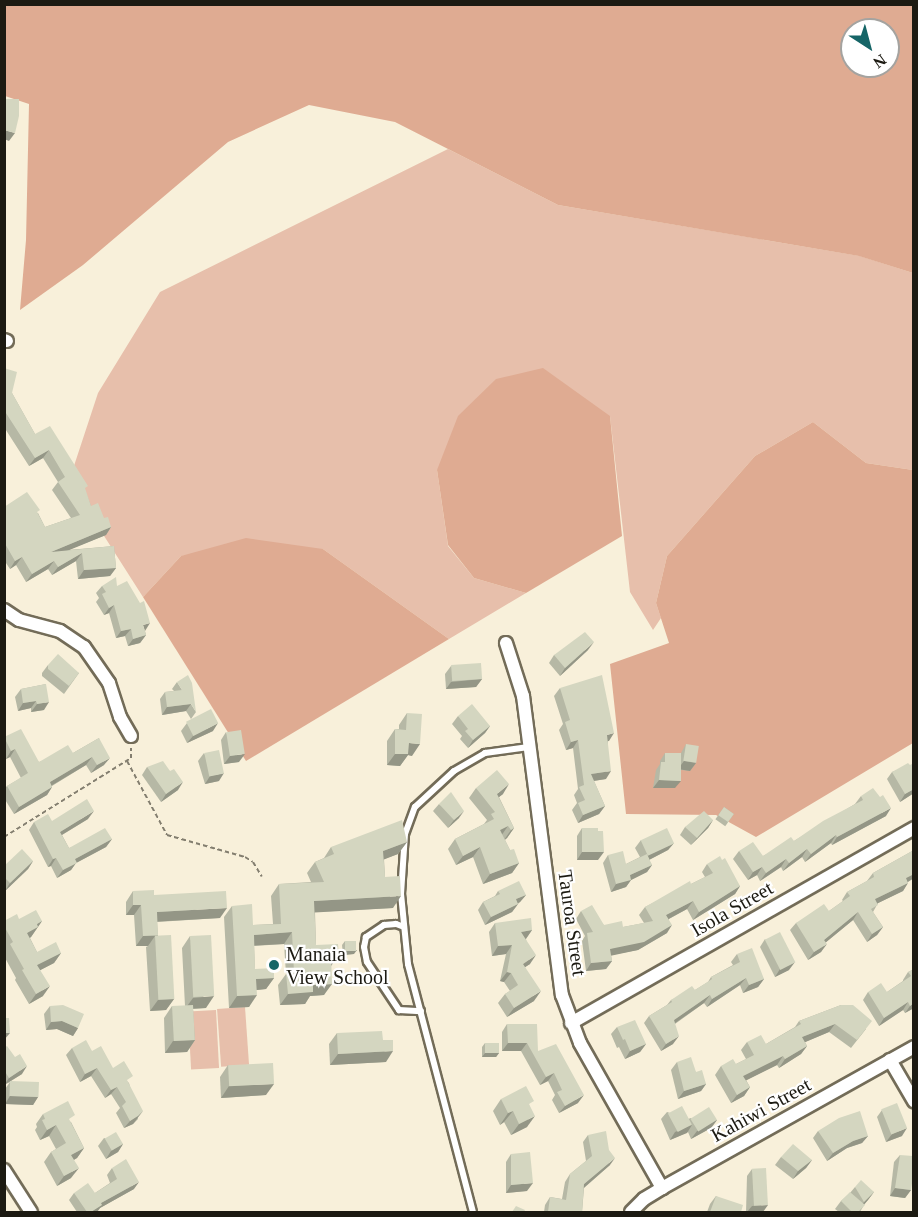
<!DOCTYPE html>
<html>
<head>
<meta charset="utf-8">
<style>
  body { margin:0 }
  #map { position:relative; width:918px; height:1217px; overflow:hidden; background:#f8f0da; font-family:Georgia,serif }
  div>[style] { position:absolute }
  .green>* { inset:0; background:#e7bfab; transform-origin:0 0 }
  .forest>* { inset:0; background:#dfab92 }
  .path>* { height:2px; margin-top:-1px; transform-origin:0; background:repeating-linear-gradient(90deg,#837e6f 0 4.5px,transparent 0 7.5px) }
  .roads { filter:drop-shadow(2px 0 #736c58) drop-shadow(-2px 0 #736c58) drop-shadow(0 2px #736c58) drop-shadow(0 -2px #736c58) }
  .service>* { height:6px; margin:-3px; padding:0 3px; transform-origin:3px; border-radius:3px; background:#fff }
  .minor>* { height:12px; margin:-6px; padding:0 6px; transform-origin:6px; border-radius:6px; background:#fff }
  .wall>* { inset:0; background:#b6b8a5; transform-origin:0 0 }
  .shaded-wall>* { inset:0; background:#949686 }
  .building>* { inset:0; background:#d4d6c0; transform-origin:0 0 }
  .dots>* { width:16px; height:16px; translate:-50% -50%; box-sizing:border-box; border:3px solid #fff; border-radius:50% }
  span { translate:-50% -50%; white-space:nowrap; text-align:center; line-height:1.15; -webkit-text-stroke:4.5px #fff; paint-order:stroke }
  .street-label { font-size:20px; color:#1c1a12 }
  .poi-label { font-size:20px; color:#1c1a12 }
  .left { translate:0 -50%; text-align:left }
  .frame { position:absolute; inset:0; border:6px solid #1c1a12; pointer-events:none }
  .north { position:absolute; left:840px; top:18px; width:60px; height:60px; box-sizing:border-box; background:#fff; border:2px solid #a4a3a0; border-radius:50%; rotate:144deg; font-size:16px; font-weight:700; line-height:24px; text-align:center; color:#1c1a12 }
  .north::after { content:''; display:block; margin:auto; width:21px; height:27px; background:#166567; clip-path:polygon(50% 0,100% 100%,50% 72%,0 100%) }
</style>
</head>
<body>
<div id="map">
  <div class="green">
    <i style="clip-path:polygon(448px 149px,558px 205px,860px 256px,913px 273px,913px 470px,866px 463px,813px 422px,755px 456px,667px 556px,656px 603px,661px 618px,653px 630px,630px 592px,610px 416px,437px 470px,448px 546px,474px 578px,526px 593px,449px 639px,323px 549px,181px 556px,143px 597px,69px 481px,98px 393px,160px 292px)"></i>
    <i style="left:245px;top:1007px;width:58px;height:28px;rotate:86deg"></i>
    <i style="left:216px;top:1010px;width:58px;height:28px;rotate:87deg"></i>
  </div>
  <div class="forest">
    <i style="clip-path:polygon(evenodd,4px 5px,913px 5px,913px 273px,859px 256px,558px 205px,395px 122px,309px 105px,228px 142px,83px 265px,20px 310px,26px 240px,29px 104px,5px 96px,4px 5px,852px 30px,888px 30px,888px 66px,852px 66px,852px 30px)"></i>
    <i style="clip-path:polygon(543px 368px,610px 416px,622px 536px,526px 593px,474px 578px,448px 545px,437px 470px,458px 416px,496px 379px)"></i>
    <i style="clip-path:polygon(813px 422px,866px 463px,913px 470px,913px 743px,756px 837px,716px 815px,626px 814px,610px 664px,669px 643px,656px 603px,667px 556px,755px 456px)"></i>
    <i style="clip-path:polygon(246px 538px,323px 549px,449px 639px,246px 761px,143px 597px,181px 556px)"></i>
  </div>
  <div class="path">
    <i style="left:127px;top:761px;width:84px;rotate:61.6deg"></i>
    <i style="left:167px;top:835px;width:81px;rotate:15.8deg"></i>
    <i style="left:245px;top:857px;width:9px;rotate:32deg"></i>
    <i style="left:253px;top:862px;width:17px;rotate:59deg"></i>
    <i style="left:4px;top:837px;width:150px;rotate:-31.9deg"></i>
    <i style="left:131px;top:758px;width:10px;rotate:-90deg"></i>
  </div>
  <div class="roads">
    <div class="service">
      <i style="left:404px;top:927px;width:9px;rotate:-159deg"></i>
      <i style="left:396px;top:924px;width:12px;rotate:175deg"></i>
      <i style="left:384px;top:925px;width:22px;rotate:146deg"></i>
      <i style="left:366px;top:937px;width:10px;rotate:101deg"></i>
      <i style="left:364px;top:947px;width:15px;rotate:79deg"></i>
      <i style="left:367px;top:962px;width:58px;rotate:56.3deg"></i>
      <i style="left:399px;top:1010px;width:22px;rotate:3deg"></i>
      <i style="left:473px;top:1212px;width:256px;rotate:-104.7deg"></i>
      <i style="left:408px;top:964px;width:70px;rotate:-95.7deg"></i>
      <i style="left:401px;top:894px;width:60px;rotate:-86.2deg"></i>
      <i style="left:405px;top:834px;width:29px;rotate:-70deg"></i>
      <i style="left:415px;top:807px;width:53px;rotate:-42.7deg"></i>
      <i style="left:454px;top:771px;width:36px;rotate:-30deg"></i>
      <i style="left:485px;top:753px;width:44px;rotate:-7.8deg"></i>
    </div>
    <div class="minor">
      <i style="left:4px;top:340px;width:3px;rotate:18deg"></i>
      <i style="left:4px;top:610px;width:18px;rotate:34deg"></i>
      <i style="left:19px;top:620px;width:42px;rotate:15deg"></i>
      <i style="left:60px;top:631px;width:29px;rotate:34deg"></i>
      <i style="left:84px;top:647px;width:44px;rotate:55.2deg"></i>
      <i style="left:109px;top:683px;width:36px;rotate:72deg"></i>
      <i style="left:120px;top:717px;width:22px;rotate:60deg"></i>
      <i style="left:506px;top:643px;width:56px;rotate:72.2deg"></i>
      <i style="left:523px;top:696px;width:302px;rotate:82.6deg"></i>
      <i style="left:562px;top:995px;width:51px;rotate:69.4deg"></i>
      <i style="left:580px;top:1043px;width:167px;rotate:60.5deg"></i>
      <i style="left:571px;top:1023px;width:395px;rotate:-29.6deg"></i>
      <i style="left:890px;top:1060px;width:48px;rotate:59.7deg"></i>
      <i style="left:4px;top:1170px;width:50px;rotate:57.3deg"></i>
      <i style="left:631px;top:1212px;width:18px;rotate:-45deg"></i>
      <i style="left:644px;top:1199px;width:21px;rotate:-31deg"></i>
      <i style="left:662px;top:1188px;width:289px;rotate:-29.2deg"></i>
    </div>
  </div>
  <div class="wall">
    <i style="clip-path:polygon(4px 368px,12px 393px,35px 434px,85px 490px,91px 506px,111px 527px,106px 535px,68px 550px,114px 546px,116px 568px,110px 576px,78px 579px,76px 561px,52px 575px,48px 569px,26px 582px,16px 565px,10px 569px,4px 560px,4px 507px,38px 513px,45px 527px,71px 518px,52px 490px,58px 482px,43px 458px,29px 466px,4px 427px)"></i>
    <i style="clip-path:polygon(102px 586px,117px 586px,145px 631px,146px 635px,140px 643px,128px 646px,125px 636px,116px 638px,109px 613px,104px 615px,96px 602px,99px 598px,96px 593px)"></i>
    <i style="clip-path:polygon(588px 650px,560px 676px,549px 663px,554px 655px)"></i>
    <i style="clip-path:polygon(48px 665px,79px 673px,64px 694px,42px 676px,42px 673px)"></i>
    <i style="clip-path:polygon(451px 666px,482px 679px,476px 687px,446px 689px,445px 674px)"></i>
    <i style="clip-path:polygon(177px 682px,196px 712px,191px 719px,186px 711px,162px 715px,160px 699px,165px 692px,174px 691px,172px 689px)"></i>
    <i style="clip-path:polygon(46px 684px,44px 710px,31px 712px,31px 708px,18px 711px,15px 697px,21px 689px)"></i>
    <i style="clip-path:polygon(560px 688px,609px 741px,608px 741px,606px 779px,594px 781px,605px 806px,599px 814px,578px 823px,572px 810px,577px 803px,574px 795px,578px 789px,573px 748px,566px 750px,559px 730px,563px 724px,554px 696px)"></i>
    <i style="clip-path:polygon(407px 713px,412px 756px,408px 755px,400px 766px,387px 765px,387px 741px,395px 729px,399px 729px,399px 725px)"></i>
    <i style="clip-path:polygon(458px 716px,490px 726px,485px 733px,468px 748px,460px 739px,462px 736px,452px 724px)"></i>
    <i style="clip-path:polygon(187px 723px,213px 731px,187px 743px,181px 731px)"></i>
    <i style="clip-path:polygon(226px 732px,239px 762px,224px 764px,221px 740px)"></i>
    <i style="clip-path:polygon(4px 737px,39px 762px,73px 753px,99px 738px,104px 765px,91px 773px,86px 765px,52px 786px,52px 787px,47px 795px,14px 814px,4px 798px,4px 789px,7px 786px,21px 778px,10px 757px,6px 759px,4px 756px)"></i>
    <i style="clip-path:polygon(686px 744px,696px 763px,690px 771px,681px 770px,675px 788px,653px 788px,656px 770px,660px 764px,660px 761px,665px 753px,681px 753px)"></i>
    <i style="clip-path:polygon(204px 753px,219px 781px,205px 784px,198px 761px)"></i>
    <i style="clip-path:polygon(910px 765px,914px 793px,900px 802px,887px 779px,892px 772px)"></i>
    <i style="clip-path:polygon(147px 767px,170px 771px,178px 790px,161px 802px,142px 775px)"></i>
    <i style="clip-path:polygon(476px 788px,503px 794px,499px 797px,514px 828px,507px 838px,505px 840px,510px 850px,519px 863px,512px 873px,483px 884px,473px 857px,456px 865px,448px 849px,455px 839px,484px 824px,487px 820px,469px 798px)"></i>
    <i style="clip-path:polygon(861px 796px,886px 816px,832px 845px,831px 843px,805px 862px,802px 857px,783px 871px,781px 867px,760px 881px,757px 875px,748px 880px,733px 859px,739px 851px,763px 856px,794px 841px,855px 804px)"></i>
    <i style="clip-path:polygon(439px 804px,459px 818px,448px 828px,433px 811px)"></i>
    <i style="left:724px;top:807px;width:12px;height:15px;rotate:35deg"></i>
    <i style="clip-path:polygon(88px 819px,62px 835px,69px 848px,112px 839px,106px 847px,76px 863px,71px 870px,57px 878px,51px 866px,48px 867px,29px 830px,34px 822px)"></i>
    <i style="clip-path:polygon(713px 820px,708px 828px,691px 845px,680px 835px,685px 827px)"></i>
    <i style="clip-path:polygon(582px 828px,598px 860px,577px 860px,577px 836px)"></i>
    <i style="clip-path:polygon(641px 840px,674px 843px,668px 850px,649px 860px,652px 865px,647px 872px,631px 880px,626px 887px,611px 892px,603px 863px,608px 855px,626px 864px,640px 857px,635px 848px)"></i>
    <i style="clip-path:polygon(407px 842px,398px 854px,384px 859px,385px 877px,393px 908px,315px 912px,316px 945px,331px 966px,324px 995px,310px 996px,305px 1004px,280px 1005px,278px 985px,286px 974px,284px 944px,254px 946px,255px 969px,274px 978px,266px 989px,256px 990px,249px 1007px,229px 1008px,224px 917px,232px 906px,253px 925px,273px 924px,271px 896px,279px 884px,311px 882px,307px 873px,315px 862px,324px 858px,331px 847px)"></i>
    <i style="clip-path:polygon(914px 850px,914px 878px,908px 882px,903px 891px,878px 903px,873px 912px,883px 927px,877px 935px,867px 942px,853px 920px,826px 942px,821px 952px,808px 960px,790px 930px,796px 923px,829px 911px,843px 901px,842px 900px,847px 892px,867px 881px,873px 873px)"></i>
    <i style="clip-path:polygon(33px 861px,28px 869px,5px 891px,4px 866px)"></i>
    <i style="clip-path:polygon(707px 864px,740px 886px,735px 894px,693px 920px,687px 909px,669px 919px,667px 933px,638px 950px,611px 955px,612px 961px,606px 969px,586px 971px,582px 941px,585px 936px,576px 919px,581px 911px,604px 925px,623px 927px,644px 923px,639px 915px,645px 907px,705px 877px,702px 872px)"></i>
    <i style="clip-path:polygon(133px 891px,154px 895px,220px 918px,157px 922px,158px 936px,174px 999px,166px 1010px,150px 1011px,146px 947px,148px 946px,136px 946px,134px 915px,126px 915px,126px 902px)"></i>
    <i style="clip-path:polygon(498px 891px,526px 895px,520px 902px,518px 904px,512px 912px,485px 925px,478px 910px,483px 902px,495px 896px)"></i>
    <i style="clip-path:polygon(19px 919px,42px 921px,31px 937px,30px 938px,37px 952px,61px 953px,54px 963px,40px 970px,43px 996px,29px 1004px,15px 980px,16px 978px,4px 956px,5px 951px,4px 949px,4px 921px)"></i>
    <i style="clip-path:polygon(495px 923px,532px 930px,526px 939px,530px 964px,525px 967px,534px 1001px,507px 1017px,498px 1003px,505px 994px,510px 991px,504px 982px,500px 981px,506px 954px,492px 956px,489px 932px)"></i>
    <i style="clip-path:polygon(190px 936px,206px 1008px,193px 1009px,195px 1040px,187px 1052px,165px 1053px,164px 1018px,172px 1006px,185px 1006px,182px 948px)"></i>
    <i style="clip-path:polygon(765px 939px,789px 970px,775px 977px,760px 947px)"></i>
    <i style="clip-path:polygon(345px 941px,354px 954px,343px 955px,342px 945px)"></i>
    <i style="clip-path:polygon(737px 954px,764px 979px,758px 987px,743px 993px,740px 985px,707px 1007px,704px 1003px,675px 1024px,673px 1044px,661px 1051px,644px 1023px,649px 1016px,667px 1005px,671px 1000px,695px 990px,708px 982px,711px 977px,733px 965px,731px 962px)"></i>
    <i style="clip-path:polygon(914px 969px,914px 1008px,905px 1013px,903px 1010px,879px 1026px,863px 1000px,868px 992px,887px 992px,903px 981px,903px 980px,908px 972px)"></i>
    <i style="clip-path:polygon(841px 1005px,866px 1029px,851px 1048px,829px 1032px,805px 1042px,807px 1046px,801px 1054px,779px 1068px,777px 1065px,746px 1080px,750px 1087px,744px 1096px,731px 1103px,715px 1075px,721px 1066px,736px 1064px,746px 1059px,741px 1050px,747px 1042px,766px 1044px,795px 1027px,799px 1021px)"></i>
    <i style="clip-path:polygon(50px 1006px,78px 1028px,73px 1036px,57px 1029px,46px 1030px,44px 1014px)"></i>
    <i style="clip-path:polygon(507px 1024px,538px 1051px,578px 1103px,559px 1113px,552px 1100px,555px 1095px,548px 1081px,540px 1085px,521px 1051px,502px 1051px,502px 1032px)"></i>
    <i style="clip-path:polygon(617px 1027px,646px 1044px,640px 1052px,625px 1059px,619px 1047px,617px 1048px,611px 1034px)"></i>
    <i style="clip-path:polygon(337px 1033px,383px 1040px,386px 1062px,330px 1065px,329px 1044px)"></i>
    <i style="clip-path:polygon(485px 1043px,499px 1053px,496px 1057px,482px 1057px,482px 1047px)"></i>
    <i style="clip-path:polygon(4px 1048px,22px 1074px,11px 1081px,38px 1097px,33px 1105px,5px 1104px,5px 1089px,10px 1082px,4px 1085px)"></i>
    <i style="clip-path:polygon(72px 1048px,92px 1051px,129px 1083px,138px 1119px,133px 1124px,124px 1128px,116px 1113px,120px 1108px,111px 1094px,105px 1098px,91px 1076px,80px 1082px,66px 1055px)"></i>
    <i style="clip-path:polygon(677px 1062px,696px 1072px,706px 1084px,701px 1091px,678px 1099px,671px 1070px)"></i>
    <i style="clip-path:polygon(228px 1065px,266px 1095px,221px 1098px,220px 1077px)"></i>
    <i style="clip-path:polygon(501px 1099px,530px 1106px,527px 1127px,511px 1135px,504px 1122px,500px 1125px,493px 1111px)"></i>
    <i style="clip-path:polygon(882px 1110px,902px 1136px,886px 1142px,877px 1117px)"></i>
    <i style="clip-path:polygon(667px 1112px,689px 1119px,690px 1118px,717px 1120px,711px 1128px,691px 1139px,688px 1132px,670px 1140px,661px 1119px)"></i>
    <i style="clip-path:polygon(43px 1114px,71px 1122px,84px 1148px,77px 1158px,74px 1160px,71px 1178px,57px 1186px,44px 1162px,51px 1152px,56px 1149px,49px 1136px,40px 1140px,35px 1130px,37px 1127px,36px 1124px)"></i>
    <i style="clip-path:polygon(818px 1131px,868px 1136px,862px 1143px,847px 1148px,827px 1161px,813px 1138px)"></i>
    <i style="clip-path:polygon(588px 1135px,610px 1165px,584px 1188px,582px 1212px,544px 1212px,545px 1205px,550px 1197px,562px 1199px,565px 1182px,570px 1174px,586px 1161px,583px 1142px)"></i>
    <i style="clip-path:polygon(104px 1138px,123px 1144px,118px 1152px,106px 1159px,98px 1146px)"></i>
    <i style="clip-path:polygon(511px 1154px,527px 1191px,506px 1193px,506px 1162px)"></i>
    <i style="clip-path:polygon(900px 1155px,911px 1190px,905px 1198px,890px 1196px,894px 1162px)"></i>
    <i style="clip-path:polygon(781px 1157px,812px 1160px,806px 1168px,793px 1179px,775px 1165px)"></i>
    <i style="clip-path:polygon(112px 1168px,134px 1189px,100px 1208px,97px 1212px,77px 1212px,69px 1200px,74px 1193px,95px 1193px,110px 1183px,107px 1175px)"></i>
    <i style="clip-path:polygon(752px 1169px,763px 1212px,746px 1212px,747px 1176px)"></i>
    <i style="clip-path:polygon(855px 1187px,874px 1192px,864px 1205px,860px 1212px,839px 1212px,835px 1209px,841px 1201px,850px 1193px)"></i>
    <i style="clip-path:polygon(716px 1196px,741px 1212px,707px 1212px,710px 1204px)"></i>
  </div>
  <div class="shaded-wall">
    <i style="clip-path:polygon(4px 130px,15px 133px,9px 141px,4px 139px)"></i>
    <i style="clip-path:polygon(49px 450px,43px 458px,29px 466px,35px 458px)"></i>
    <i style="clip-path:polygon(111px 527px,106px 535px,45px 560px,51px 552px)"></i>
    <i style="clip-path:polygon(82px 553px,76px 561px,52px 575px,58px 567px)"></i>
    <i style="clip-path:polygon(22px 557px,16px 565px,10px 569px,15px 561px)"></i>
    <i style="clip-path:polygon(54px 561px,48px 569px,26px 582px,32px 574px)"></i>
    <i style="clip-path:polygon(116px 568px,110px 576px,78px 579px,84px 570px)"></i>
    <i style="clip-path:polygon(114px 605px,109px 613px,104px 615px,109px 608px)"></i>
    <i style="clip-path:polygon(150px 623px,145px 631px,143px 625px)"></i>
    <i style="clip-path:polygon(131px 629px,125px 636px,116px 638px,121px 631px)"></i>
    <i style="clip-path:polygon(146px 635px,140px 643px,128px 646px,133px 639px)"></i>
    <i style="clip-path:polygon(594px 642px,588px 650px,560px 676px,565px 668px)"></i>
    <i style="clip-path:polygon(482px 679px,476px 687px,446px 689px,451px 682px)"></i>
    <i style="clip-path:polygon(36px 701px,31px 708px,18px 711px,23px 703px)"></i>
    <i style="clip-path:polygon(49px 702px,44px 710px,31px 712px,37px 704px)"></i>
    <i style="clip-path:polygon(191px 704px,186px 711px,162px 715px,167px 707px)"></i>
    <i style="clip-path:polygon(218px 723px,213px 731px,187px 743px,193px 736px)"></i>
    <i style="clip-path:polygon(490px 726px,485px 733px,468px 748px,473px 740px)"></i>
    <i style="clip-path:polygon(614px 733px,609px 741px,601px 742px,607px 735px)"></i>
    <i style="clip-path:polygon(578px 740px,573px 748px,566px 750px,571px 742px)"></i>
    <i style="clip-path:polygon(409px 743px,420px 744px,412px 756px,408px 755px,400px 766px,387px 765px,395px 754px)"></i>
    <i style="clip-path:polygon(15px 749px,10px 757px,6px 759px,11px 751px)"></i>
    <i style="clip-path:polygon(245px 754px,239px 762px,224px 764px,230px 756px)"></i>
    <i style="clip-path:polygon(92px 757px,86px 765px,44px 790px,50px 782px)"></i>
    <i style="clip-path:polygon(110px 758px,104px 765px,91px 773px,97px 765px)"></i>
    <i style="clip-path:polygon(684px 761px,696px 763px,690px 771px,678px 769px)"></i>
    <i style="clip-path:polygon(611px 771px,606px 779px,586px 782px,591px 774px)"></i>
    <i style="clip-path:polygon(224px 773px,219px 781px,205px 784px,210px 776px)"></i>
    <i style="clip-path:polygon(659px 780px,681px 781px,675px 788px,653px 788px)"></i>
    <i style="clip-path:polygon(183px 782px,178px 790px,161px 802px,166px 794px)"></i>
    <i style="clip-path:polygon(509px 784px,503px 794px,490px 804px,497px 794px)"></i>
    <i style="clip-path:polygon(52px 787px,47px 795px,14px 814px,19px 807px)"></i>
    <i style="clip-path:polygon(914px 789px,914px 793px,900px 802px,905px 794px)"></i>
    <i style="clip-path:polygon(605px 806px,599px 814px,578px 823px,583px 815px)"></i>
    <i style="clip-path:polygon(891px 808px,886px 816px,832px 845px,837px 837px)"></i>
    <i style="clip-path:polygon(94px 811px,88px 819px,55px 839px,60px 832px)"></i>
    <i style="clip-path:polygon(464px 811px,459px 818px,448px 828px,454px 820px)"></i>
    <i style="clip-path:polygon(713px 820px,708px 828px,691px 845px,697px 838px)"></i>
    <i style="clip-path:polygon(508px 826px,501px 836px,500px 830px)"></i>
    <i style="clip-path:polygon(514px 828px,507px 838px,504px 840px,511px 830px)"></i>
    <i style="clip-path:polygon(836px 835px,831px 843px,805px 862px,811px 854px)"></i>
    <i style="clip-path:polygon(112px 839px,106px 847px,76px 863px,71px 870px,57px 878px,63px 870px,75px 859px)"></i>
    <i style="clip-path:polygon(407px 842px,398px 854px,375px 863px,383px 851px)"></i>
    <i style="clip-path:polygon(674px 843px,668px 850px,643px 863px,648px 855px)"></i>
    <i style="clip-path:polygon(480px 847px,473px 857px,456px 865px,463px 856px)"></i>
    <i style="clip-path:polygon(807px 849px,802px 857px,783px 871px,789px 863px)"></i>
    <i style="clip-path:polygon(582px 852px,604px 852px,598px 860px,577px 860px)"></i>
    <i style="clip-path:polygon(56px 858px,51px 866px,48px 867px,53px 859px)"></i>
    <i style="clip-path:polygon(786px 859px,781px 867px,760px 881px,766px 873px)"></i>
    <i style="clip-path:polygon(33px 861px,28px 869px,5px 891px,10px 883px)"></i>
    <i style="clip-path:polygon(519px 863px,512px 873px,483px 884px,490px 874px)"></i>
    <i style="clip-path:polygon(652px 865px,647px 872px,629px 881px,631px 880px,626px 887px,611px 892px,616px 884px,630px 875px)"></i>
    <i style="clip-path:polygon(762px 867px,757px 875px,748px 880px,753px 872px)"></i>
    <i style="clip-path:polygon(914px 874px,914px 878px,901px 886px,906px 878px)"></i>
    <i style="clip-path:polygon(908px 883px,903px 891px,870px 907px,875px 899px)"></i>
    <i style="clip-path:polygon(740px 886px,735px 894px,693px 920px,699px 912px)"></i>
    <i style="clip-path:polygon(526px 895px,520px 902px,510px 907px,516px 899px)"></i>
    <i style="clip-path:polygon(401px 896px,393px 908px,306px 913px,314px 901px)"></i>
    <i style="clip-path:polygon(693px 901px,687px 909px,661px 923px,666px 915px)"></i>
    <i style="clip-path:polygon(518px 904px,512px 912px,485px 925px,491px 917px)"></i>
    <i style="clip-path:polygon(133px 905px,141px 905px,134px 915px,126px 915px)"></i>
    <i style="clip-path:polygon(227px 908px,220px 918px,150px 922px,157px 912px)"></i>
    <i style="clip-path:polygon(858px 912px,853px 920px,819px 948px,824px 940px)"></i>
    <i style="clip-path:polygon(42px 921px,31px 937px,20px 943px,27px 933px,37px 924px)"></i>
    <i style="clip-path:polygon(672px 925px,667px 933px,638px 950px,605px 957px,610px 949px)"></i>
    <i style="clip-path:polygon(883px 927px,877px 935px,867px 942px,872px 934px)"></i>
    <i style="clip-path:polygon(532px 930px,525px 940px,521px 932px)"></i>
    <i style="clip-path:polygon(292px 932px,284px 944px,245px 946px,254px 935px)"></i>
    <i style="clip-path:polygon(143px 936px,155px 936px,148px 946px,136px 946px)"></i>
    <i style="clip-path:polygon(827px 944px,821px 952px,808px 960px,814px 952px)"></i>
    <i style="clip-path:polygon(512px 945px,506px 954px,492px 956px,498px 946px)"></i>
    <i style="clip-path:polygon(357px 950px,354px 954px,343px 955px,346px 951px)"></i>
    <i style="clip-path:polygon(61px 953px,54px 963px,31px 975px,37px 965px)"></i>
    <i style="clip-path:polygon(331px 955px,339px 955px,331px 966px)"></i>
    <i style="clip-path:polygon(536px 955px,530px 964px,516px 973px,523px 964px)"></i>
    <i style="clip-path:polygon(612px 961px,606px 969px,586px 971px,591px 963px)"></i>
    <i style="clip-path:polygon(795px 962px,789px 970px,775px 977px,780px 969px)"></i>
    <i style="clip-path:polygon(507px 972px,511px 973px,504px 982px,500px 981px)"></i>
    <i style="clip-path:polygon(274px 978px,266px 989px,248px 991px,256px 979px)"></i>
    <i style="clip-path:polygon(746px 978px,740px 985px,707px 1007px,712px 999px)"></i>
    <i style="clip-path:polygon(764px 979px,758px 987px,743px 993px,749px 985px)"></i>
    <i style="clip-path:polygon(332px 984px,324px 995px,310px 996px,305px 1004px,280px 1005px,288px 994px,313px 985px)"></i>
    <i style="clip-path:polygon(50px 986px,43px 996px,29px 1004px,36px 994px)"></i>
    <i style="clip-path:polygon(541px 991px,534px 1001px,507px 1017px,514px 1008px)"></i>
    <i style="clip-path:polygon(257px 995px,249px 1007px,229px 1008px,237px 996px)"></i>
    <i style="clip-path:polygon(710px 995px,704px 1003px,668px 1028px,674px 1020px)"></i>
    <i style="clip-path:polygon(214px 996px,206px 1008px,185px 1009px,193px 998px)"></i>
    <i style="clip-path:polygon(174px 999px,166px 1010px,150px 1011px,158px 1000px)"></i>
    <i style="clip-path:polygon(908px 1002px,903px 1010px,879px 1026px,884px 1018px)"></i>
    <i style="clip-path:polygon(914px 1003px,914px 1008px,905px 1013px,910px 1006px)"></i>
    <i style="clip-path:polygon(62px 1021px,78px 1028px,73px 1036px,57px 1029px,46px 1030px,51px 1022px)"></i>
    <i style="clip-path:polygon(835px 1024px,829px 1032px,796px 1046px,802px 1037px)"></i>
    <i style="clip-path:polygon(4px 1033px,10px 1033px,4px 1040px)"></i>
    <i style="clip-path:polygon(679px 1036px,673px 1044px,661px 1051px,666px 1044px)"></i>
    <i style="clip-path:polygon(195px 1040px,187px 1052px,165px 1053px,173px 1041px)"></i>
    <i style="clip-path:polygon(508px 1043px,527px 1043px,521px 1051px,502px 1051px)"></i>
    <i style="clip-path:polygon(646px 1044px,640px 1052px,625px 1059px,630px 1051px)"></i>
    <i style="clip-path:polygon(807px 1046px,801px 1054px,779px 1068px,785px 1059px)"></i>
    <i style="clip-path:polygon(393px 1051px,386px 1062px,330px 1065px,338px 1054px)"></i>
    <i style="clip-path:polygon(485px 1053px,499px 1053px,496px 1057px,482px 1057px)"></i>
    <i style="clip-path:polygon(783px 1056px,777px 1065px,737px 1085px,743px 1076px)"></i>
    <i style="clip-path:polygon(27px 1066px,22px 1074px,4px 1085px,9px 1078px)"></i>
    <i style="clip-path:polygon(97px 1068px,91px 1076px,80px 1082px,85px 1074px)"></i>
    <i style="clip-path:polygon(554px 1073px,548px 1081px,540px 1085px,546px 1077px)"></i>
    <i style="clip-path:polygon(274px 1084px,266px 1095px,221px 1098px,229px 1086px)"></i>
    <i style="clip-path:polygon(706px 1084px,701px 1091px,678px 1099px,684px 1091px)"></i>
    <i style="clip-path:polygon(117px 1087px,111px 1094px,105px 1098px,111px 1090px)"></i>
    <i style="clip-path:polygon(750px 1087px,744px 1096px,731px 1103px,737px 1095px)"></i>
    <i style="clip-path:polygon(584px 1095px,578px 1103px,559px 1113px,565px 1106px)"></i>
    <i style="clip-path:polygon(10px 1096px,38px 1097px,33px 1105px,5px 1104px)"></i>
    <i style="clip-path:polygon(143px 1111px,133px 1124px,124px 1128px,130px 1121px)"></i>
    <i style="clip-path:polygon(513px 1111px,504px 1122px,500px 1125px,508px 1113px)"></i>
    <i style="clip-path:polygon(535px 1116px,527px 1127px,511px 1135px,519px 1124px)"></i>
    <i style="clip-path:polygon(717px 1120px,711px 1128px,691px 1139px,697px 1131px)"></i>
    <i style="clip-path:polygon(56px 1125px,49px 1136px,40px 1140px,47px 1130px)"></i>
    <i style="clip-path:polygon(692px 1125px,687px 1133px,670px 1140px,675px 1132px)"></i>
    <i style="clip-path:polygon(907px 1128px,902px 1136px,886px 1142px,892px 1134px)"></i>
    <i style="clip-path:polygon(868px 1136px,862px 1143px,847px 1148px,827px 1161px,833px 1153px,853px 1141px)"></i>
    <i style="clip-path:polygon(123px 1144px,118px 1152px,106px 1159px,111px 1151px)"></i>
    <i style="clip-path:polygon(84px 1148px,77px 1158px,64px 1165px,71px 1155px)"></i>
    <i style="clip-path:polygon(615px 1158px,610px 1165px,579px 1192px,584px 1184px)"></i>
    <i style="clip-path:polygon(812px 1160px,806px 1168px,793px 1179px,798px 1171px)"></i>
    <i style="clip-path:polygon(79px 1168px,71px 1178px,57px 1186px,64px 1176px)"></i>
    <i style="clip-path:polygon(139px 1182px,134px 1189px,100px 1208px,97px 1212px,91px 1212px,101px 1203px)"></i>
    <i style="clip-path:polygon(533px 1183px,527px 1191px,506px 1193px,511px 1185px)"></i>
    <i style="clip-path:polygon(895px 1188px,911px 1190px,905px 1198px,890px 1196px)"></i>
    <i style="clip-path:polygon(874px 1192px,868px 1200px,859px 1210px,864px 1202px)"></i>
    <i style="clip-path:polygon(768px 1205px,763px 1212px,747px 1212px,752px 1206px)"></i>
  </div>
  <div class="building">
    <i style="clip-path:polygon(5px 99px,19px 99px,19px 116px,15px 133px,4px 130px,4px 105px)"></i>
    <i style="clip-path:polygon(4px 368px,17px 372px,12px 393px,35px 434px,50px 426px,88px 486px,85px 488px,91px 506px,98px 503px,104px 518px,108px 517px,111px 527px,51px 552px,114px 546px,116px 568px,84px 570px,82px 553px,58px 567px,54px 561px,32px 574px,22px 557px,15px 561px,4px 542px,4px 507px,27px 492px,40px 510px,37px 512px,45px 527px,80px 515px,58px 482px,65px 477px,49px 450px,35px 458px,4px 410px)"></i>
    <i style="clip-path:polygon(116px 577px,117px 586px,127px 581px,140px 603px,144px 601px,150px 623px,143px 625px,146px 635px,133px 639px,131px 629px,121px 631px,114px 605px,109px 608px,102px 594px,106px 592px,102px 586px)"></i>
    <i style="clip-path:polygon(585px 632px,594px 642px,565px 668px,554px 655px)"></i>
    <i style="clip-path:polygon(58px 654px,79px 673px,69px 686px,48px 669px,48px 665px)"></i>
    <i style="left:481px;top:663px;width:16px;height:30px;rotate:86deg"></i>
    <i style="clip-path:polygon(188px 675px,192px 683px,196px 712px,191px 704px,167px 707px,165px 692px,182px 690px,177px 682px)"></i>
    <i style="clip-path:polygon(602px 675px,614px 733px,607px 735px,611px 771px,591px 774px,605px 806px,583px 815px,578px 803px,585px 800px,579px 787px,584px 785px,578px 740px,571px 742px,565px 722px,570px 720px,560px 688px)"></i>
    <i style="clip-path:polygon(46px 684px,49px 702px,37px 704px,36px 701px,23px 703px,21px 689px)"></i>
    <i style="clip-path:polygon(472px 704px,490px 726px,473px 740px,465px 731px,468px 729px,458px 716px)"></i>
    <i style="left:211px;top:709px;width:16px;height:28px;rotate:63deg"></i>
    <i style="clip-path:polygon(407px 713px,422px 714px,420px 744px,409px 743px,408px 754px,395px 754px,395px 729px,406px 730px)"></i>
    <i style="clip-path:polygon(21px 729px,39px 762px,68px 745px,73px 753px,99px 738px,110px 758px,97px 765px,92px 757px,50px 782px,52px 787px,19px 807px,7px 786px,28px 773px,15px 749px,11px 751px,4px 737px)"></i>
    <i style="left:241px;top:730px;width:24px;height:15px;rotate:81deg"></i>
    <i style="left:686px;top:744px;width:13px;height:17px;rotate:9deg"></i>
    <i style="left:219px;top:750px;width:24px;height:15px;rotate:78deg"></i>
    <i style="clip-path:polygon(665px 753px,681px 753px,681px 781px,659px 780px,661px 762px,665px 762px)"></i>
    <i style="clip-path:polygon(163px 761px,170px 771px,174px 769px,183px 782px,166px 794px,147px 767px)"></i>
    <i style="clip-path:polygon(908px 763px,910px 765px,914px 763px,914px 789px,905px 794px,892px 772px)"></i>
    <i style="clip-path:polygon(497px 770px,509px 784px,497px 794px,514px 828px,511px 830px,508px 826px,500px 830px,510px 850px,514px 849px,519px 863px,490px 874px,480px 847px,463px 856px,455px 839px,494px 819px,491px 814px,495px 812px,476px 788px)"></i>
    <i style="clip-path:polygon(873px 788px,880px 797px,883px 795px,891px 808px,837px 837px,836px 835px,811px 854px,807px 849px,789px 863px,786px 859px,766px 873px,762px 867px,753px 872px,739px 851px,753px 842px,763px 856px,791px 837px,794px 841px,823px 821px,863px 800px,861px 796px)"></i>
    <i style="clip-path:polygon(451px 792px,464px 811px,454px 820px,439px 804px)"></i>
    <i style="clip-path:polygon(87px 799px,94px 811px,60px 832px,69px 848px,105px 828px,112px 839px,75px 859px,77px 863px,63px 870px,56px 858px,53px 859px,34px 822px,48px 814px,52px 821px)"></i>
    <i style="left:724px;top:807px;width:12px;height:10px;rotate:35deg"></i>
    <i style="clip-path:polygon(704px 811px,713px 820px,697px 838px,685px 827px)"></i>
    <i style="clip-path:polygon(402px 820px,407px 842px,383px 851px,385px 877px,400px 876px,401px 896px,314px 901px,316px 945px,338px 944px,339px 955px,331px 955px,332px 984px,313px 985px,313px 992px,288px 994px,286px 973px,294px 973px,292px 932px,254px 935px,255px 969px,274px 968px,274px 978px,256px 979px,257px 995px,237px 996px,232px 906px,252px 904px,253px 925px,281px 924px,279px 884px,324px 882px,315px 862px,334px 854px,331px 847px)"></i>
    <i style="clip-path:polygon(582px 828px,598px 828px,598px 831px,603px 831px,604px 852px,582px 852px)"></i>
    <i style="left:667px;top:828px;width:17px;height:29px;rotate:65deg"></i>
    <i style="clip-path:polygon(22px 849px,33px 861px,10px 883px,4px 877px,4px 866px)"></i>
    <i style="clip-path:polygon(914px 850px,914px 874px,906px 878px,908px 883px,875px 899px,878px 905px,871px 909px,883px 927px,872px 934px,858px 912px,824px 940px,827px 944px,814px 952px,796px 923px,824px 904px,829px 911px,850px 896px,847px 892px,874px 877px,873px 873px)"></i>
    <i style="clip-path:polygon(623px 851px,626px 864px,647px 854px,652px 865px,630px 875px,631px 880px,616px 884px,608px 855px)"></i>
    <i style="clip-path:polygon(720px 856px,722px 860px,725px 858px,740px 886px,699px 912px,693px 901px,666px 915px,672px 925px,644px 942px,610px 949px,612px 961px,591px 963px,587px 933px,593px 932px,581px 911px,592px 905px,604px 925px,622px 921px,623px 927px,653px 921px,645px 907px,690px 881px,691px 884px,713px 873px,707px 864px)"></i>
    <i style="clip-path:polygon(519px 881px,526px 895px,516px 899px,518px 904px,491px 917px,483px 902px,500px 894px,498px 891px)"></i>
    <i style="clip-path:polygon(154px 890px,154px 895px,226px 891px,227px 908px,157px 912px,158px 935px,143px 936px,141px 905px,133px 905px,133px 891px)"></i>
    <i style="clip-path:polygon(36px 910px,42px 921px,37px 924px,38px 927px,27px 933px,37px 952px,56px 942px,61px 953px,37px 965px,50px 986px,36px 994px,22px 970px,24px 969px,10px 944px,13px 942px,4px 926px,4px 921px,17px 914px,19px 919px)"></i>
    <i style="clip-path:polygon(531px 918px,532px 930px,521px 932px,536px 955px,523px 964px,541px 991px,514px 1008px,505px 994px,518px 985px,511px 973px,507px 972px,512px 945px,498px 946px,495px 923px)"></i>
    <i style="left:780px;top:932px;width:34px;height:17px;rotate:63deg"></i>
    <i style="left:171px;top:935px;width:64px;height:16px;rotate:87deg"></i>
    <i style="left:211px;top:935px;width:61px;height:21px;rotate:87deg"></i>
    <i style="left:345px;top:941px;width:11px;height:10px"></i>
    <i style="clip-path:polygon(752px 948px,764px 979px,749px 985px,746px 978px,712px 999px,710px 995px,674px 1020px,679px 1036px,666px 1044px,649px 1016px,672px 1002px,671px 1000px,692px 986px,695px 990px,712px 979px,711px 977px,740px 962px,737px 954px)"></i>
    <i style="clip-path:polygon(914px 969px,914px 1003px,910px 1006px,908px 1002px,884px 1018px,868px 992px,881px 983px,887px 992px,911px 976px,908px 972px)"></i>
    <i style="clip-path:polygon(63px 1005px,84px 1014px,78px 1028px,62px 1021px,51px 1022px,50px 1006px)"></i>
    <i style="left:193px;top:1005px;width:35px;height:21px;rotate:87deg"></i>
    <i style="clip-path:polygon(841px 1005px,853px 1005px,872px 1021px,857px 1040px,835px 1024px,802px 1037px,807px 1046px,785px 1059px,783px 1056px,743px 1076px,750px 1087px,737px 1095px,721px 1066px,733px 1059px,736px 1064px,754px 1055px,747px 1042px,761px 1035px,766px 1044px,801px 1024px,799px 1021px)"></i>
    <i style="clip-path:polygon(4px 1018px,9px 1018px,10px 1033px,4px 1033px)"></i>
    <i style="clip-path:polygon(635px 1020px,646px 1044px,630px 1051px,625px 1039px,623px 1040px,617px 1027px)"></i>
    <i style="clip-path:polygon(507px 1024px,537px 1024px,538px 1051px,556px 1044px,584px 1095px,565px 1106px,557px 1092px,562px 1090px,554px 1073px,546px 1077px,527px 1043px,508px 1043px)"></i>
    <i style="clip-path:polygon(382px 1031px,383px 1040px,393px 1040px,393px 1051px,338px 1054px,337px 1033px)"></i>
    <i style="clip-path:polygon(86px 1040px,92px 1051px,101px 1046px,113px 1068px,124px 1061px,133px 1076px,127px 1080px,143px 1111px,138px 1116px,130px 1121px,122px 1106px,126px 1102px,117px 1087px,111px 1090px,97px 1068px,85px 1074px,72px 1048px)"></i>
    <i style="left:485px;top:1043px;width:14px;height:10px"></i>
    <i style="clip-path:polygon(7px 1046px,15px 1057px,20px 1054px,27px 1066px,9px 1078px,4px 1070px,4px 1048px)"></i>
    <i style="clip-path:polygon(691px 1057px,696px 1072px,702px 1070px,706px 1084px,684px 1091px,677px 1062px)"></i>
    <i style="left:273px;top:1063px;width:21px;height:45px;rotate:87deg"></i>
    <i style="left:10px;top:1081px;width:29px;height:15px;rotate:2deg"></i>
    <i style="clip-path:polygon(526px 1086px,534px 1101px,529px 1104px,535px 1116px,519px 1124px,513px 1111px,508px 1113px,501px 1099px)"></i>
    <i style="clip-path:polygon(68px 1101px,75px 1115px,69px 1119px,84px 1148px,71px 1155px,79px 1168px,64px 1176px,51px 1152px,66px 1143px,56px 1125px,47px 1130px,42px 1120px,45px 1119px,43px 1114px)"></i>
    <i style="left:897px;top:1103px;width:27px;height:17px;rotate:68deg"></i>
    <i style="left:682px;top:1106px;width:21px;height:16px;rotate:62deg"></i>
    <i style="left:709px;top:1107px;width:15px;height:22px;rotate:58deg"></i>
    <i style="clip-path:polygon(860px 1111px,868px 1136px,853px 1141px,833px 1153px,818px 1131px,839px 1118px)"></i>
    <i style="clip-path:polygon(606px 1131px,609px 1150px,615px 1158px,584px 1184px,582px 1212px,548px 1212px,550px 1197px,566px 1200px,570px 1174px,592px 1156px,588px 1135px)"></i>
    <i style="left:116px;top:1132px;width:14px;height:13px;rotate:60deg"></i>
    <i style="clip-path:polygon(793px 1144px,812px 1160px,798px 1171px,781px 1157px)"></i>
    <i style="clip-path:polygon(530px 1152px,533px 1183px,511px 1185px,511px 1154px)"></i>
    <i style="clip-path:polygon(900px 1155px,913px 1156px,914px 1171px,911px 1190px,895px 1188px)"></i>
    <i style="clip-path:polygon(126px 1159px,139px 1182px,101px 1203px,102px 1205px,91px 1212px,87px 1212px,74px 1193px,88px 1183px,95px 1193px,117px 1179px,112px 1168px)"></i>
    <i style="left:766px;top:1168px;width:37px;height:14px;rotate:87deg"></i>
    <i style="clip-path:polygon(861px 1180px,874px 1192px,864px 1202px,855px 1187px)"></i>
    <i style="clip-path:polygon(850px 1192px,865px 1205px,858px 1212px,852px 1212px,841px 1201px)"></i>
    <i style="clip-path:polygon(716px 1196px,743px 1205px,741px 1212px,710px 1212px)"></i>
    <i style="clip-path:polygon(516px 1206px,525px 1210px,524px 1212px,512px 1212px)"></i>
  </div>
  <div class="dots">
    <i style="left:274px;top:965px;background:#166567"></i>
  </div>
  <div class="street-label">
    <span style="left:732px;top:909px;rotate:-30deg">Isola Street</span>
    <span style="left:572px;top:923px;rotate:82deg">Tauroa Street</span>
    <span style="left:761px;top:1110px;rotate:-29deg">Kahiwi Street</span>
  </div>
  <div class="poi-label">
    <span class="left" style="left:286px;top:966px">Manaia<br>View School</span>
  </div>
  <div class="frame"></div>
  <div class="north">N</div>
</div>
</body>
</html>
